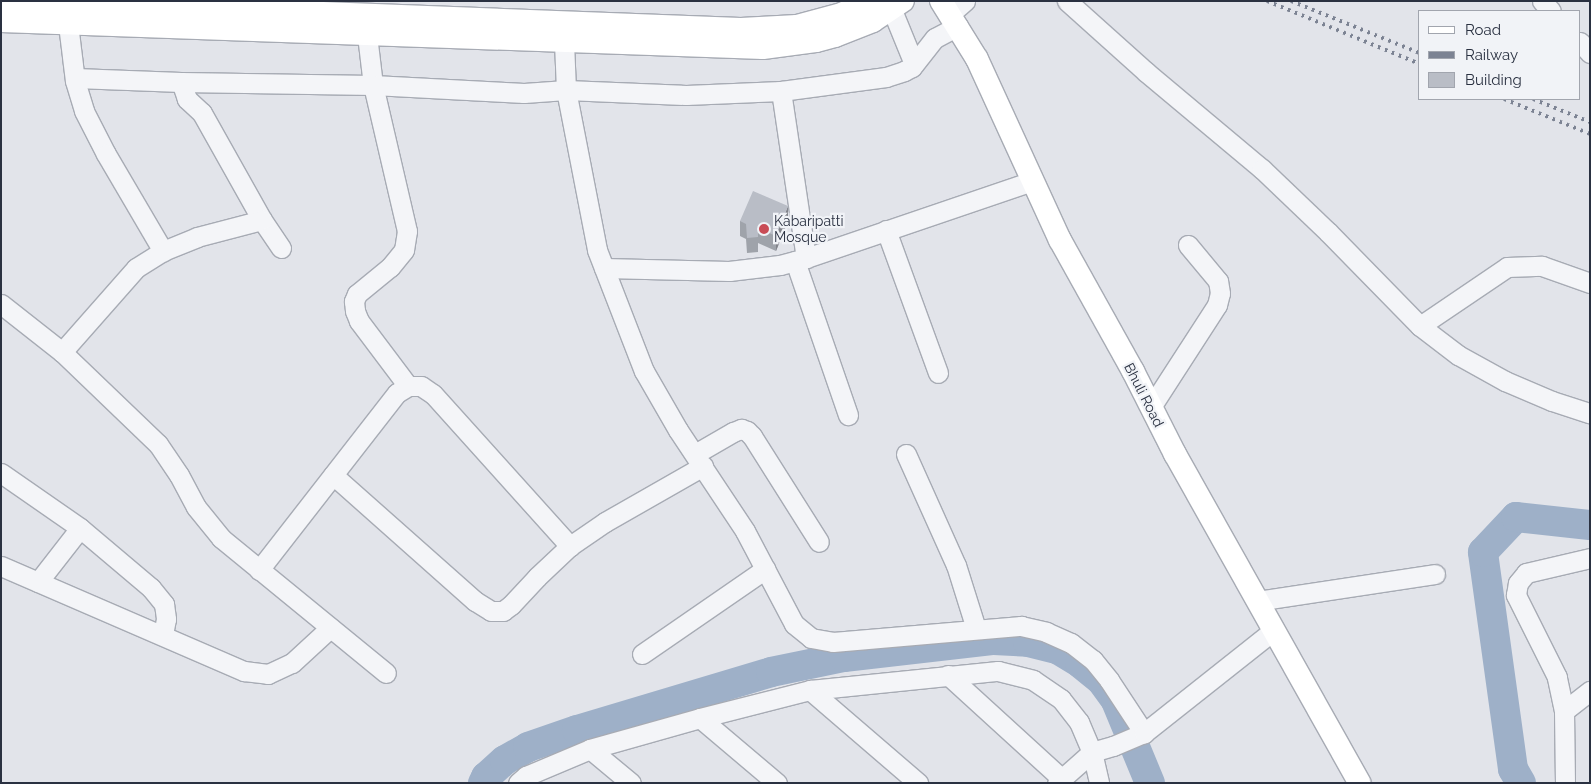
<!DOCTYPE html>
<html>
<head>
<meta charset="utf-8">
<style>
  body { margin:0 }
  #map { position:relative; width:1591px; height:784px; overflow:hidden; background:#e2e4ea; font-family:Raleway,sans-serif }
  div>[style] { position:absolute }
  .river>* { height:30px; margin:-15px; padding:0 15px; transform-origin:15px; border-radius:15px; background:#9eb0c8 }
  .roads { filter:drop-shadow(1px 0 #a7abb4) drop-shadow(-1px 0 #a7abb4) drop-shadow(0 1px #a7abb4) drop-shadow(0 -1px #a7abb4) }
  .minor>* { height:19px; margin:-9.5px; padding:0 9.5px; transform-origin:9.5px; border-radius:9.5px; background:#f4f5f8 }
  .major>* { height:22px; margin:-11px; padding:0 11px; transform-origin:11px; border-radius:11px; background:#fff }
  .highway>* { height:26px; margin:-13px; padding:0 13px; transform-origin:13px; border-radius:13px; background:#fff }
  .rail>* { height:4px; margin-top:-2px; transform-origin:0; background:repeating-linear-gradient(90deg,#7c8393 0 2.5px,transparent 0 7.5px) }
  .wall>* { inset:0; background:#9fa3aa }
  .shaded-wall>* { inset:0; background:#82848b }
  .building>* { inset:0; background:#b9bdc6 }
  .dots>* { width:14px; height:14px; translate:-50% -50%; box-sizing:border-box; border:2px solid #f1f3f7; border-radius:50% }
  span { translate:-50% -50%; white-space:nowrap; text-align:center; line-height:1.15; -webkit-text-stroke:4.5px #f1f3f7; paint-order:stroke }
  .poi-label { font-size:14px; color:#2a3141 }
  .left { translate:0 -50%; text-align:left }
  .street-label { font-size:14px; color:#2a3141 }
  .frame { position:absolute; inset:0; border:2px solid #2a3141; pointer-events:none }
  .legend { position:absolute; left:1418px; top:10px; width:162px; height:90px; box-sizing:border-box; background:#f1f3f7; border:1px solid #a1a5ae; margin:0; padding:6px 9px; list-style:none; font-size:15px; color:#2a3141 }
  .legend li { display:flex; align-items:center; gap:10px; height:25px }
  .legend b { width:25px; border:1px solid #a1a5ae }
</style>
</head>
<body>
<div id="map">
  <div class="river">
    <i style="left:483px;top:783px;width:7px;rotate:-63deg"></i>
    <i style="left:486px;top:777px;width:25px;rotate:-42deg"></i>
    <i style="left:505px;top:760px;width:26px;rotate:-29deg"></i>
    <i style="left:528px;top:747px;width:52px;rotate:-19.1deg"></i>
    <i style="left:577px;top:730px;width:202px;rotate:-16.6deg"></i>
    <i style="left:771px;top:672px;width:75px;rotate:-11.6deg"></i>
    <i style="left:844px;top:657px;width:151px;rotate:-6.5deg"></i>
    <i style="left:994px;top:640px;width:34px;rotate:3deg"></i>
    <i style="left:1028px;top:642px;width:30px;rotate:14deg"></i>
    <i style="left:1057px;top:649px;width:27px;rotate:31deg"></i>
    <i style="left:1080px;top:663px;width:27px;rotate:39deg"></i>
    <i style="left:1101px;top:680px;width:26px;rotate:54deg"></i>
    <i style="left:1116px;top:701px;width:89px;rotate:67.5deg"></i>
    <i style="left:1521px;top:783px;width:16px;rotate:-120deg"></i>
    <i style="left:1513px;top:769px;width:219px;rotate:-97.9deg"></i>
    <i style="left:1483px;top:552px;width:48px;rotate:-46.7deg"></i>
    <i style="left:1516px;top:517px;width:74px;rotate:6.2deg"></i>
  </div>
  <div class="roads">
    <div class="minor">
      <i style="left:1067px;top:1px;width:106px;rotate:41.9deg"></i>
      <i style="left:1146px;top:72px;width:151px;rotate:39.9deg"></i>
      <i style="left:1262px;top:169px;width:91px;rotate:43.7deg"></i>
      <i style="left:1328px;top:232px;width:132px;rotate:45.6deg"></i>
      <i style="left:1420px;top:326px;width:105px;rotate:-34.1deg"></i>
      <i style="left:1507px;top:267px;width:35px;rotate:-2deg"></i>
      <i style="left:1542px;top:266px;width:51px;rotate:19.5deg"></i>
      <i style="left:1542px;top:1px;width:13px;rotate:48deg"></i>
      <i style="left:892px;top:10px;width:58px;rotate:67.8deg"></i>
      <i style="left:950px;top:14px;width:20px;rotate:-41deg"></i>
      <i style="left:68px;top:24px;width:57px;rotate:83deg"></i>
      <i style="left:75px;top:81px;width:31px;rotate:73deg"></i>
      <i style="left:84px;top:111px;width:48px;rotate:62.9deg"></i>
      <i style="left:106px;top:154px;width:113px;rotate:59.6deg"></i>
      <i style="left:367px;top:35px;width:50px;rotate:83.2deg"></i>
      <i style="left:373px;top:85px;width:150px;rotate:76.9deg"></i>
      <i style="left:407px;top:231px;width:19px;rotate:99deg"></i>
      <i style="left:404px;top:250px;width:22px;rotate:129deg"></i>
      <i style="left:390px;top:267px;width:43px;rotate:140.7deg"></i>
      <i style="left:357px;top:294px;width:8px;rotate:113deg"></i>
      <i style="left:354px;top:301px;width:10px;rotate:84deg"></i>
      <i style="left:355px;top:311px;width:11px;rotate:68deg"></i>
      <i style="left:359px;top:321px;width:81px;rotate:53deg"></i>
      <i style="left:564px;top:42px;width:48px;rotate:87.6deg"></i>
      <i style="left:566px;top:90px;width:163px;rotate:79deg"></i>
      <i style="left:597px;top:250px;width:130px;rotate:68.8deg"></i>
      <i style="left:644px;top:371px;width:68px;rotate:60deg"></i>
      <i style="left:678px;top:430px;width:121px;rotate:56.4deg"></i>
      <i style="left:745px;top:531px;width:105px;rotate:62.2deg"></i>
      <i style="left:794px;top:624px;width:22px;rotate:39deg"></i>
      <i style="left:811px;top:638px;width:22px;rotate:10deg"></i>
      <i style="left:833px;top:642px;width:189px;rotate:-4.9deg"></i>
      <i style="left:1021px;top:626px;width:26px;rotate:13deg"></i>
      <i style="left:1046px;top:632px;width:27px;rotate:24deg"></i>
      <i style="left:1071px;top:643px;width:28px;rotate:38deg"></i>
      <i style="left:1093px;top:660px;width:26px;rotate:51deg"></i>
      <i style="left:1109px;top:680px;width:64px;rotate:56.6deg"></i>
      <i style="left:1580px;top:42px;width:15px;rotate:48deg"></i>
      <i style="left:75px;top:78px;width:106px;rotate:2.2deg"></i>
      <i style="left:781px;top:91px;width:169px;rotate:81.5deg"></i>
      <i style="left:886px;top:230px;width:152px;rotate:70deg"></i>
      <i style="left:281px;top:248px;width:34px;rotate:-124deg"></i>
      <i style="left:262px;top:220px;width:123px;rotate:-119.3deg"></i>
      <i style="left:202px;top:113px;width:21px;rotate:-137deg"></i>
      <i style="left:187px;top:99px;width:18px;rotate:-109deg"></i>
      <i style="left:181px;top:82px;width:192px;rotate:0.9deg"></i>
      <i style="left:373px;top:85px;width:151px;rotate:3deg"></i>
      <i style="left:524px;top:93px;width:42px;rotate:-4.1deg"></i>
      <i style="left:566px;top:90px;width:120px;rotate:2.4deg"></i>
      <i style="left:686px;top:95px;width:95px;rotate:-2.4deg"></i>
      <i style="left:781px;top:91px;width:106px;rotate:-7.6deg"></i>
      <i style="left:886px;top:77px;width:19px;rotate:-18deg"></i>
      <i style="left:904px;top:71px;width:9px;rotate:-27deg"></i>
      <i style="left:912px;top:67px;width:37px;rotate:-52deg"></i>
      <i style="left:935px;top:38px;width:26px;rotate:-28deg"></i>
      <i style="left:795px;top:261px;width:163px;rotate:71deg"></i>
      <i style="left:604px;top:268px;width:125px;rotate:1.4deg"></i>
      <i style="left:729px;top:271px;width:51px;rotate:-6.7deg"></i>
      <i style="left:780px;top:265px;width:27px;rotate:-15deg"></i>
      <i style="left:806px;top:258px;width:239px;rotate:-18.8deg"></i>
      <i style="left:1px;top:304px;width:78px;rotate:38.2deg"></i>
      <i style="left:62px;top:352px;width:133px;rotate:43.8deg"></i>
      <i style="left:158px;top:444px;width:37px;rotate:56deg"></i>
      <i style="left:179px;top:475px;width:36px;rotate:62deg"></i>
      <i style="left:196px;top:507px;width:40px;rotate:51deg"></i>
      <i style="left:221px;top:538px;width:213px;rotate:39.3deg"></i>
      <i style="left:1420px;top:326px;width:48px;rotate:37.3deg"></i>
      <i style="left:1458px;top:355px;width:54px;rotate:29deg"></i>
      <i style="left:1505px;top:381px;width:51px;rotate:23.1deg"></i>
      <i style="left:1552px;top:401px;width:40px;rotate:18deg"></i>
      <i style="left:62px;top:352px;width:112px;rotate:-48.6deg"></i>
      <i style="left:136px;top:268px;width:32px;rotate:-32deg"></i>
      <i style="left:163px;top:251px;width:37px;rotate:-22deg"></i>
      <i style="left:197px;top:237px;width:67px;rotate:-14.7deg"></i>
      <i style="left:1151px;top:407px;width:121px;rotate:-57.1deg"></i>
      <i style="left:1217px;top:305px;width:12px;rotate:-76deg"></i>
      <i style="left:1220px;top:293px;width:12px;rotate:-99deg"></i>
      <i style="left:1218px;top:281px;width:47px;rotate:-129.8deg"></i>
      <i style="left:695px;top:454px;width:44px;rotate:-30.1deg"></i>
      <i style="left:733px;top:432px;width:9px;rotate:-21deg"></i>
      <i style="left:741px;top:429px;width:6px;rotate:18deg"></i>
      <i style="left:747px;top:431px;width:7px;rotate:45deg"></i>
      <i style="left:752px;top:436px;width:125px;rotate:57.7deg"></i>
      <i style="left:906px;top:454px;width:122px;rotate:65.8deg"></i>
      <i style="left:956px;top:565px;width:67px;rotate:72.6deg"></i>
      <i style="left:1px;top:473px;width:96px;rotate:34.8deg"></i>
      <i style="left:80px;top:528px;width:93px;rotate:40.2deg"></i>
      <i style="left:151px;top:588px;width:21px;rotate:51deg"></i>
      <i style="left:164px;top:604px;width:15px;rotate:82deg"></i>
      <i style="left:166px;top:619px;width:16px;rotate:101deg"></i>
      <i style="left:333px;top:475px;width:190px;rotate:41.6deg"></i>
      <i style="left:475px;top:601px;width:19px;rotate:32deg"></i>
      <i style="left:491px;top:611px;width:12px"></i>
      <i style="left:503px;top:611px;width:10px;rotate:-37deg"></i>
      <i style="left:511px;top:605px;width:38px;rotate:-47deg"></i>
      <i style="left:537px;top:577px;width:45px;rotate:-43.2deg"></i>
      <i style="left:570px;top:546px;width:42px;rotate:-34.4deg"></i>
      <i style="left:605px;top:522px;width:113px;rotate:-29.7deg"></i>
      <i style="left:1px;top:566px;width:265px;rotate:23.4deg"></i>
      <i style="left:244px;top:671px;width:24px;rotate:7deg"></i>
      <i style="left:268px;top:674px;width:26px;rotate:-25deg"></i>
      <i style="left:292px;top:663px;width:52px;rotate:-42.6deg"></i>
      <i style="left:259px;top:570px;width:224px;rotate:-52.1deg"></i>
      <i style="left:397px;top:393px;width:13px;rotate:-32deg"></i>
      <i style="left:408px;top:386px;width:13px"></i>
      <i style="left:421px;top:386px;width:14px;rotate:34deg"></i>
      <i style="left:433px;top:394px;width:205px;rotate:48deg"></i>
      <i style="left:38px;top:582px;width:68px;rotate:-52.1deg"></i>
      <i style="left:1257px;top:601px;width:180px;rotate:-8.6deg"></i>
      <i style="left:642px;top:654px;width:150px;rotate:-34.6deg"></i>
      <i style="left:948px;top:675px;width:154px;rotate:42.4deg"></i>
      <i style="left:810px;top:690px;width:143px;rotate:40.7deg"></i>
      <i style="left:1564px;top:711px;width:33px;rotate:-38deg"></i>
      <i style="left:700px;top:718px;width:101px;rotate:40.2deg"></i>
      <i style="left:590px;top:749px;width:53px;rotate:39.7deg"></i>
      <i style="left:518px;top:783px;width:11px;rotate:-41deg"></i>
      <i style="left:526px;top:776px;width:69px;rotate:-22.9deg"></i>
      <i style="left:590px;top:749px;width:114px;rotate:-15.7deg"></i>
      <i style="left:700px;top:718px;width:114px;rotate:-14.3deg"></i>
      <i style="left:810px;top:690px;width:189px;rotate:-5.8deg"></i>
      <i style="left:998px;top:671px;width:36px;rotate:14deg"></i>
      <i style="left:1033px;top:680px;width:34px;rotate:34deg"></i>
      <i style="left:1061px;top:699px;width:29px;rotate:52deg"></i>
      <i style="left:1079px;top:722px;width:33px;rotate:67deg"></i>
      <i style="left:1092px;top:752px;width:32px;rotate:77deg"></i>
      <i style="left:1057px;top:783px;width:47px;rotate:-41.5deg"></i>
      <i style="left:1092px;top:752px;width:22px;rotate:-16deg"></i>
      <i style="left:1113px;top:746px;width:34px;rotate:-23deg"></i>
      <i style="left:1144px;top:733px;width:166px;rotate:-38.4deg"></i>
      <i style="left:1565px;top:783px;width:72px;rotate:-90.8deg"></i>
      <i style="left:1564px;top:711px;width:35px;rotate:-102deg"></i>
      <i style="left:1557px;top:677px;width:92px;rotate:-116.6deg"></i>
      <i style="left:1516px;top:595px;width:12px;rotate:-81deg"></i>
      <i style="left:1518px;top:583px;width:13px;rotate:-51deg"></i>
      <i style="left:1526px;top:573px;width:66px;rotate:-13.2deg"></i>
    </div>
    <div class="major">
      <i style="left:941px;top:1px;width:68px;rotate:58.2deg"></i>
      <i style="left:977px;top:59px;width:199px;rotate:65.4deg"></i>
      <i style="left:1060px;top:240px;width:150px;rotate:60.9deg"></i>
      <i style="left:1133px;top:371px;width:93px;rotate:63.2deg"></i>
      <i style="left:1175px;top:454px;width:377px;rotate:60.7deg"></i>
      <i style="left:1px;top:21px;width:762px;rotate:2.03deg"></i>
      <i style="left:763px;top:48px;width:53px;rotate:-7.5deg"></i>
      <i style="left:816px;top:41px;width:20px;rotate:-15deg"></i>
      <i style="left:835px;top:36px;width:41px;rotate:-21.5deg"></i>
      <i style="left:873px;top:21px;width:36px;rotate:-34deg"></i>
    </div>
    <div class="highway">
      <i style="left:1px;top:5px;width:140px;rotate:1.2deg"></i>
      <i style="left:141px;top:8px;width:600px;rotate:2.2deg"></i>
      <i style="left:741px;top:31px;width:56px;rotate:-3.1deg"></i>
      <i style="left:797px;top:28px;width:47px;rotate:-14.9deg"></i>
      <i style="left:842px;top:16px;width:34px;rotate:-27deg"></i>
    </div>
  </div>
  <div class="rail">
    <i style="left:1267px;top:1px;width:165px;rotate:22.4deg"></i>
    <i style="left:1291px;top:1px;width:139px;rotate:22deg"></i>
    <i style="left:1504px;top:99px;width:93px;rotate:22.1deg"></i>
    <i style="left:1533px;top:99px;width:61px;rotate:22deg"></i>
  </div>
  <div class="wall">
    <i style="clip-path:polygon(740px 221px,788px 221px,776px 251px,758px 243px,758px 252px,747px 253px,746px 239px,740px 236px)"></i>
  </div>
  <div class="shaded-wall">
    <i style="clip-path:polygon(788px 206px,788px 221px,776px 251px,776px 236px)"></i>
  </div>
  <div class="building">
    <i style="clip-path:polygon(753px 191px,788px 206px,776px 236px,758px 228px,758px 237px,747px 238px,746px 224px,740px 221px)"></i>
  </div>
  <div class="dots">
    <i style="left:764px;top:229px;background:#c94c56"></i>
  </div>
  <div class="poi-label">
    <span class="left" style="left:774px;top:229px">Kabaripatti<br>Mosque</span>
  </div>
  <div class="street-label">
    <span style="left:1144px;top:395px;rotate:63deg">Bhuli Road</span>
  </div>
  <div class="frame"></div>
  <ul class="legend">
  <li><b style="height:6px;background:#fff"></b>Road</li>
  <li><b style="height:6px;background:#7c8393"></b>Railway</li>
  <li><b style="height:14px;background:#b9bdc6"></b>Building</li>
  </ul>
</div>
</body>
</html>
